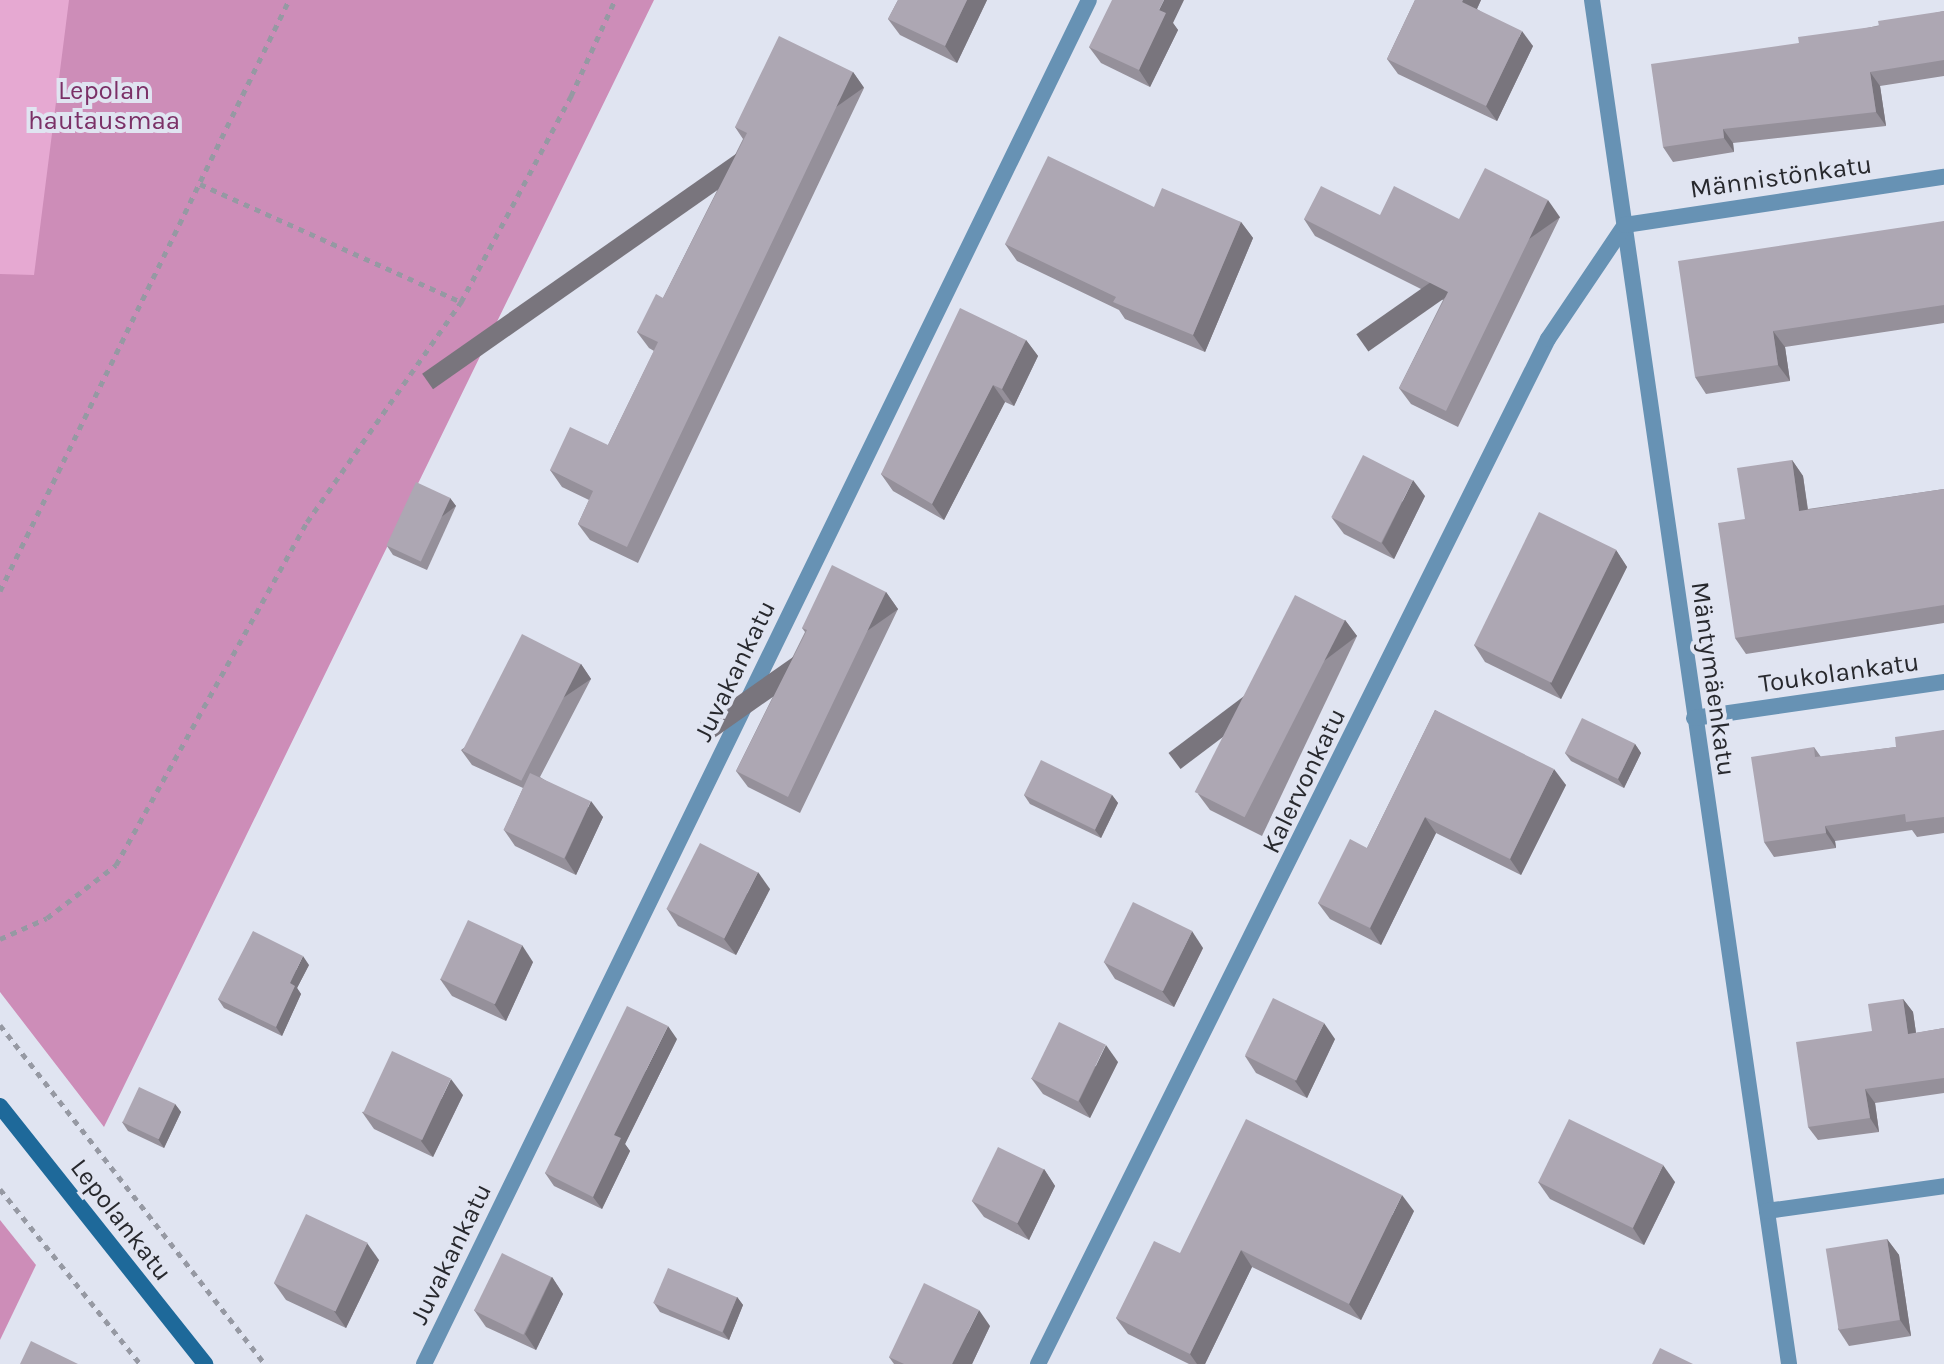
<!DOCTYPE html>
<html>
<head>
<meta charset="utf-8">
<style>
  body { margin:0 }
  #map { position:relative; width:1944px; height:1364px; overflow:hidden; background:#e0e4f1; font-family:Karla,sans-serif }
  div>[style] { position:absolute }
  .green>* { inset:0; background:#e6a9d2 }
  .forest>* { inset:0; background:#cd8db8 }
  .path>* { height:5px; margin-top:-2.5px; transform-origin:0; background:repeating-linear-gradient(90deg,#9699a3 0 6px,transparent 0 12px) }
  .street>* { height:16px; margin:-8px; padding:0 8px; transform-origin:8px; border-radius:8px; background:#6792b4 }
  .secondary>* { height:16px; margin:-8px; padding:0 8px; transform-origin:8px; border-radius:8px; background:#1e699a }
  .wall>* { inset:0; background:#95909a }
  .shaded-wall>* { inset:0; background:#79757d; transform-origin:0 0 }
  .building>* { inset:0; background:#ada7b3; transform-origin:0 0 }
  span { translate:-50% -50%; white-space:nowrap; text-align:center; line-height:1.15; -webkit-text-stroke:8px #e0e4f1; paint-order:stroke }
  .park-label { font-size:26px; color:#7b3067 }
  .street-label { font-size:26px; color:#28292e }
</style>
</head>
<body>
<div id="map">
  <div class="green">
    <i style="clip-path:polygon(0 0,273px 0,0 552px)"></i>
  </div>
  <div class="forest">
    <i style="clip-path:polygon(69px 0,654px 0,104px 1127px,0 992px,0 274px,34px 275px)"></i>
    <i style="clip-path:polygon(0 1220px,36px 1265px,0 1340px)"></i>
  </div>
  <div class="path">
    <i style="left:200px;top:184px;width:286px;rotate:24.3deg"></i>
    <i style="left:0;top:591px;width:658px;rotate:-63.94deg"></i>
    <i style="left:0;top:939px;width:51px;rotate:-24.1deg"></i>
    <i style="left:47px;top:918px;width:87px;rotate:-37.5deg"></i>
    <i style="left:116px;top:865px;width:393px;rotate:-60.9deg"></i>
    <i style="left:307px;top:522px;width:269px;rotate:-55deg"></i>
    <i style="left:461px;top:302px;width:234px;rotate:-61.9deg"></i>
    <i style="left:571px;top:96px;width:106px;rotate:-65.4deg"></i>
    <i style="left:0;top:1025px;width:430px;rotate:52deg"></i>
    <i style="left:0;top:1189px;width:224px;rotate:51.3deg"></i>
  </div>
  <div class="street">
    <i style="left:1592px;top:0;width:1378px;rotate:81.78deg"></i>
    <i style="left:1694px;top:718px;width:253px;rotate:-8.2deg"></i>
    <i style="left:1767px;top:1211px;width:179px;rotate:-8deg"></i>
    <i style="left:424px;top:1364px;width:1517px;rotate:-64.01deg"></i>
    <i style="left:1038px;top:1364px;width:1145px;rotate:-63.55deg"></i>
    <i style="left:1548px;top:339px;width:138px;rotate:-56deg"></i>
    <i style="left:1625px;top:225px;width:323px;rotate:-8.6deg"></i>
  </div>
  <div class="secondary">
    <i style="left:0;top:1106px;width:330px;rotate:51.5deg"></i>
  </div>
  <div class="wall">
    <i style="clip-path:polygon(898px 0,987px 0,957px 63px,900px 35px,888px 19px)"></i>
    <i style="clip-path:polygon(1415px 0,1481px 0,1477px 9px,1533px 46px,1497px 121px,1398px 74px,1387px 59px)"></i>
    <i style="clip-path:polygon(1944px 11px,1944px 76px,1880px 86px,1886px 126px,1733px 143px,1734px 152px,1673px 162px,1663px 147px,1799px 43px)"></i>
    <i style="clip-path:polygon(1173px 23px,1178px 30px,1150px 87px,1101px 63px,1089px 47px)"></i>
    <i style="clip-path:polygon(853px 72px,864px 88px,638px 563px,590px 540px,578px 524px,589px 500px,562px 487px,550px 470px,608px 445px,654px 351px,649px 348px,637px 332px,663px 298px,743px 139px,735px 127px)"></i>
    <i style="clip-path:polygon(1154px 207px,1241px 222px,1253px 238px,1205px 352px,1125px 319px,1119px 310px,1017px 261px,1005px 244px)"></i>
    <i style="clip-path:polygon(1380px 215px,1459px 219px,1560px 217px,1458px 427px,1411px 404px,1399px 388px,1443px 300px,1315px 236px,1304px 219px)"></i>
    <i style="clip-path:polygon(1944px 221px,1944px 323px,1785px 347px,1790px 381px,1706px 394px,1695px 377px)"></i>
    <i style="clip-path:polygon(1026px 340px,1038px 356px,1014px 406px,1005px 402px,944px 520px,893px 491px,881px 474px)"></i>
    <i style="clip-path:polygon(1792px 460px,1803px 476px,1808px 509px,1944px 489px,1944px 623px,1746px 654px,1735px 638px,1745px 519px)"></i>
    <i style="clip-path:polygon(1425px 496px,1394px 559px,1344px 534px,1332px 518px)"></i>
    <i style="clip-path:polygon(450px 498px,456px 506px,427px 570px,393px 555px,387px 546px)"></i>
    <i style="clip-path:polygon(1616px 550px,1627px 567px,1561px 699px,1485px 662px,1474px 645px)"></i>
    <i style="clip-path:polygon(886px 592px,898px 609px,800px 813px,748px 787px,736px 771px,805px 632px,802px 628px)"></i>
    <i style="clip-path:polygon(1345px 620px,1357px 636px,1262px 836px,1210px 810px,1198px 794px)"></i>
    <i style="clip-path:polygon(581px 664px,591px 679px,540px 777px,603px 817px,576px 875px,515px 846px,504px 830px,523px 788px,472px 765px,461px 750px)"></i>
    <i style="clip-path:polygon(1435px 710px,1566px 785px,1521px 875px,1436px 833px,1381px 945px,1330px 919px,1318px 903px,1367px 848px)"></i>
    <i style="clip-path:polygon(1944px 730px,1944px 833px,1917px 837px,1912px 830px,1835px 841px,1836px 848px,1774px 857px,1764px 842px,1814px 747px,1821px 757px,1896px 747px)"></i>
    <i style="clip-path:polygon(1635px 744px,1641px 753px,1624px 788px,1571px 761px,1565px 753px)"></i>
    <i style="clip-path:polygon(1024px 795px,1112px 795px,1118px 803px,1101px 838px,1030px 804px)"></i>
    <i style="clip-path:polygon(770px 889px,736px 955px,678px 926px,667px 909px)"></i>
    <i style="clip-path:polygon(1203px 948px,1174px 1007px,1115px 979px,1104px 962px)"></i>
    <i style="clip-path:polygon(533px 962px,506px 1021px,452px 996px,440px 979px)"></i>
    <i style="clip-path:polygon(309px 965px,297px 988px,301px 994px,282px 1036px,224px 1008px,218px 999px)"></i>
    <i style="clip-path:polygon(1903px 999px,1913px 1012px,1916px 1033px,1944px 1028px,1944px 1093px,1875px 1103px,1879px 1132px,1818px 1140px,1808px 1127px,1872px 1031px)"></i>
    <i style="clip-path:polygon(677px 1039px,625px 1144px,630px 1151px,602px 1209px,554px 1186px,545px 1173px)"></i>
    <i style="clip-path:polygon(1335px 1039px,1307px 1098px,1256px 1073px,1245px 1056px)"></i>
    <i style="clip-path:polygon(1118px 1062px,1090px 1118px,1043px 1094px,1031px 1078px)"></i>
    <i style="clip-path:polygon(463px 1095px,433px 1157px,374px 1129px,362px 1112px)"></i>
    <i style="clip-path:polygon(175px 1104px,181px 1112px,164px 1148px,128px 1131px,122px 1122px)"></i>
    <i style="clip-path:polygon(1044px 1169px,1055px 1186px,1029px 1240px,984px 1217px,972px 1201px)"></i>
    <i style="clip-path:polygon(1538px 1182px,1675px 1182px,1644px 1245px,1550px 1199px)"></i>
    <i style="clip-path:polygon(1414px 1211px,1361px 1320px,1252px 1267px,1205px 1364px,1189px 1364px,1128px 1334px,1116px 1318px,1180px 1253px)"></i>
    <i style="clip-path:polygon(1887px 1239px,1899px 1255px,1911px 1336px,1849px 1346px,1838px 1329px)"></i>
    <i style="clip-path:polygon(379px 1260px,346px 1328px,286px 1300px,274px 1283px)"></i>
    <i style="clip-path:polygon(552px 1277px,563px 1294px,536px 1350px,486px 1327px,474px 1310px)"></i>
    <i style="clip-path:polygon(737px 1297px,743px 1305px,729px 1340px,660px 1312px,654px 1303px)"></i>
    <i style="clip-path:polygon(990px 1326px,972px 1364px,894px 1364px,889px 1357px)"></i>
  </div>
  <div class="shaded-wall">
    <i style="clip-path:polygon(967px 0,987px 0,957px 63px,945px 46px)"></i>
    <i style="clip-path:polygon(1164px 0,1184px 0,1173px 23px,1178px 30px,1150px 87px,1139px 70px,1159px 10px)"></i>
    <i style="clip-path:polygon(1463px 0,1481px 0,1473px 17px,1462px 2px)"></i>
    <i style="clip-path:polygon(1522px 31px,1533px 46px,1497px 121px,1486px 106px)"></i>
    <i style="left:853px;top:72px;width:19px;height:526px;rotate:55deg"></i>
    <i style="clip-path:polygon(1870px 72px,1880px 86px,1886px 126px,1876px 112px)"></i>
    <i style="clip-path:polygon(1723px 129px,1733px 143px,1734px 152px,1724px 138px)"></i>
    <i style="left:1548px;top:200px;width:21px;height:234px;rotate:55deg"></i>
    <i style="clip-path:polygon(1241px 222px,1253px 238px,1205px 352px,1193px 335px)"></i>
    <i style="clip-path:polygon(1773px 331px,1785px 347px,1790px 381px,1778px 365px)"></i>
    <i style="clip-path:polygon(1026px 340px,1038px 356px,1014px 406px,1002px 389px)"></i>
    <i style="clip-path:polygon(993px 385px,1005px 402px,944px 520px,932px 504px)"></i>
    <i style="clip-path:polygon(1792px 460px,1803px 476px,1810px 527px,1799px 511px)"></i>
    <i style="clip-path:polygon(1413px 480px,1425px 496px,1394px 559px,1382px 543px)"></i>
    <i style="left:450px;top:498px;width:10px;height:70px;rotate:53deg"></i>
    <i style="clip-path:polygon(1616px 550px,1627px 567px,1561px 699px,1550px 683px)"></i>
    <i style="left:886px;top:592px;width:21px;height:227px;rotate:55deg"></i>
    <i style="left:1345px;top:620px;width:20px;height:221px;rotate:53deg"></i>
    <i style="left:581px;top:664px;width:18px;height:127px;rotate:56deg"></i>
    <i style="clip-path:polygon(1635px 744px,1641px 753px,1624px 788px,1618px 779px)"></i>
    <i style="clip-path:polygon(1554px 769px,1566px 785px,1521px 875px,1510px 859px)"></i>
    <i style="clip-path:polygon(1112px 795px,1118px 803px,1101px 838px,1095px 830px)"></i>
    <i style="clip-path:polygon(591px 801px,603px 817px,576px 875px,565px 858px)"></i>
    <i style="clip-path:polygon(1425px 817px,1436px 833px,1381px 945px,1370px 928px)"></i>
    <i style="clip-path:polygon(1825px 826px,1835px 841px,1836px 848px,1826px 833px)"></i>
    <i style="clip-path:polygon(758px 872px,770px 889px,736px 955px,724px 939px)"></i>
    <i style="clip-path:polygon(1192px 931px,1203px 948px,1174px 1007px,1162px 991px)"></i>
    <i style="clip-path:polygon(522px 945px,533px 962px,506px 1021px,494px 1004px)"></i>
    <i style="clip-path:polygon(303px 956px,309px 965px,297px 988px,301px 994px,282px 1036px,276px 1027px,290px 983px)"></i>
    <i style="clip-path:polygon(1903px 999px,1913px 1012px,1918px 1047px,1908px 1034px)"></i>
    <i style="clip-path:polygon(1324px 1023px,1335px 1039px,1307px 1098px,1295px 1081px)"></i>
    <i style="clip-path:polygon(668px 1026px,677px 1039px,625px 1144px,630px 1151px,602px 1209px,593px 1197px,614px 1135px)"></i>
    <i style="clip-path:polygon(1106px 1045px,1118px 1062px,1090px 1118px,1079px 1101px)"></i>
    <i style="clip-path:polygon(451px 1079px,463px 1095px,433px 1157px,421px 1141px)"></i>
    <i style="clip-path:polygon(1865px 1089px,1875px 1103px,1879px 1132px,1870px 1118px)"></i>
    <i style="clip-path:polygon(175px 1104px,181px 1112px,164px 1148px,158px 1139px)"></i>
    <i style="clip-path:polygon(1663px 1165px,1675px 1182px,1644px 1245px,1633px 1228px)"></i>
    <i style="clip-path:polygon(1044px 1169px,1055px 1186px,1029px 1240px,1017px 1223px)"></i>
    <i style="clip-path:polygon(1402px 1195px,1414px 1211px,1361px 1320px,1349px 1304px)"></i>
    <i style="clip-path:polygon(1887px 1239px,1899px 1255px,1911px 1336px,1900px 1320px)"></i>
    <i style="clip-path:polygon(367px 1243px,379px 1260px,346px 1328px,334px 1311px)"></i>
    <i style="clip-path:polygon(1241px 1250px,1252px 1267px,1205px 1364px,1197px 1364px,1190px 1354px)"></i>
    <i style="clip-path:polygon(552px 1277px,563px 1294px,536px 1350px,525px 1334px)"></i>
    <i style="clip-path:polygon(737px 1297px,743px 1305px,729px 1340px,723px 1332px)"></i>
    <i style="clip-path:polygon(979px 1310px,990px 1326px,972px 1364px,952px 1364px)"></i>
  </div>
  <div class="building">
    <i style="clip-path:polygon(898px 0,967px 0,945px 46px,888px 19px)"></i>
    <i style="clip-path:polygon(1112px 0,1164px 0,1159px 10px,1166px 13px,1139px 70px,1089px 47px)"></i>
    <i style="clip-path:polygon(1415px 0,1463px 0,1462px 2px,1522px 31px,1486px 106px,1387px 59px)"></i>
    <i style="clip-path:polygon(1944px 11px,1944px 60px,1870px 72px,1876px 112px,1723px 129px,1724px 138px,1663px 147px,1651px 64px,1799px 43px,1798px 37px,1879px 26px,1878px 21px)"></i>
    <i style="clip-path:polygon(779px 36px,853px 72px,627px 547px,578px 524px,593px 491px,550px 470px,570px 427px,608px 445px,658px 342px,637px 332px,656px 294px,663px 298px,747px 133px,735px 127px)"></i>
    <i style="clip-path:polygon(1048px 156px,1154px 207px,1162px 188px,1241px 222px,1193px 335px,1113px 302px,1116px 297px,1005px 244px)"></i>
    <i style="clip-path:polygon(1485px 168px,1548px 200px,1446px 411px,1399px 388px,1448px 292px,1304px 219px,1321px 186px,1380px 215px,1394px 186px,1459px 219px)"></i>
    <i style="clip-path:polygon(1944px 221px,1944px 305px,1773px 331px,1778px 365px,1695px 377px,1678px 261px)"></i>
    <i style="clip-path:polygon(960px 308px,1026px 340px,1002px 389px,993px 385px,932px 504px,881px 474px)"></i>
    <i style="left:1363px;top:455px;width:56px;height:70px;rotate:27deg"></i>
    <i style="clip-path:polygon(1792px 460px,1799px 511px,1944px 489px,1944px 605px,1735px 638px,1718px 523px,1745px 519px,1737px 468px)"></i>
    <i style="left:416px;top:482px;width:38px;height:70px;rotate:25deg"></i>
    <i style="left:1539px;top:512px;width:86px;height:148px;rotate:26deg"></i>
    <i style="clip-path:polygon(832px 565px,886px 592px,788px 797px,736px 771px,807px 630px,802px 628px)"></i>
    <i style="left:1295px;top:595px;width:56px;height:221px;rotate:27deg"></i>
    <i style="left:522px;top:634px;width:66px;height:131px;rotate:27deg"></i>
    <i style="clip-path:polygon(1435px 710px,1554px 769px,1510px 859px,1425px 817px,1370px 928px,1318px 903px,1350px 839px,1367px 848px)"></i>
    <i style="left:1582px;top:718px;width:59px;height:39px;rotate:26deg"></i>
    <i style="clip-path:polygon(1944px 730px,1944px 817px,1906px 822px,1905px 814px,1825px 826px,1826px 833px,1764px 842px,1751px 757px,1814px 747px,1815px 757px,1896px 747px,1895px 737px)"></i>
    <i style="left:1041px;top:760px;width:79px;height:39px;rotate:26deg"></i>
    <i style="left:530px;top:773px;width:67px;height:63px;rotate:25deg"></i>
    <i style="left:700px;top:843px;width:65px;height:74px;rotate:27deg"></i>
    <i style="left:1133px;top:902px;width:66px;height:67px;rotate:26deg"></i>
    <i style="left:468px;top:920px;width:60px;height:65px;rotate:25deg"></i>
    <i style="clip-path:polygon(253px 931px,303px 956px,290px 983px,295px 986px,276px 1027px,218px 999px)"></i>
    <i style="left:1273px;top:998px;width:57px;height:64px;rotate:26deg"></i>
    <i style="clip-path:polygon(1903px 999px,1908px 1034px,1944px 1028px,1944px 1078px,1865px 1089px,1870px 1118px,1808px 1127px,1796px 1042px,1872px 1031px,1868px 1004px)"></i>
    <i style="clip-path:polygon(627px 1006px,668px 1026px,614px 1135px,621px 1138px,593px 1197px,545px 1173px)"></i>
    <i style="left:1059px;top:1022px;width:52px;height:63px;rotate:26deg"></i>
    <i style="left:392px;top:1051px;width:65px;height:68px;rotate:25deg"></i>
    <i style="left:139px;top:1087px;width:40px;height:39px;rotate:25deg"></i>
    <i style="clip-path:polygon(1246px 1119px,1402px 1195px,1349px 1304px,1241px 1250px,1190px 1354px,1116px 1318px,1154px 1241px,1180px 1253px)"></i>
    <i style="left:1569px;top:1119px;width:105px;height:70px;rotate:26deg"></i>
    <i style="left:998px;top:1147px;width:51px;height:60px;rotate:26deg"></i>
    <i style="left:306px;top:1214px;width:68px;height:76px;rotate:25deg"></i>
    <i style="left:1887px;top:1239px;width:82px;height:62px;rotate:81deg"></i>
    <i style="left:502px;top:1253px;width:55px;height:64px;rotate:26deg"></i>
    <i style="left:668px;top:1268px;width:75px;height:38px;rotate:23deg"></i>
    <i style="clip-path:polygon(924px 1283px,979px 1310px,952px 1364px,904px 1364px,889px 1357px)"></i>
    <i style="clip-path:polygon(31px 1341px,78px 1364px,20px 1364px)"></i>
    <i style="clip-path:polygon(1660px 1348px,1693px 1364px,1652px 1364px)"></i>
  </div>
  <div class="park-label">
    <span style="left:104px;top:106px">Lepolan<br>hautausmaa</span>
  </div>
  <div class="street-label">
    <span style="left:1781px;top:177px;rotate:-8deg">Männistönkatu</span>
    <span style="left:735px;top:671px;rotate:-64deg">Juvakankatu</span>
    <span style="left:1839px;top:673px;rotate:-8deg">Toukolankatu</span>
    <span style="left:1713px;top:679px;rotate:82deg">Mäntymäenkatu</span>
    <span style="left:1304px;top:781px;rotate:-64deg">Kalervonkatu</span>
    <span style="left:121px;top:1220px;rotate:52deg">Lepolankatu</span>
    <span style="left:451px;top:1254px;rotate:-64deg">Juvakankatu</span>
  </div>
</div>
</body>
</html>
